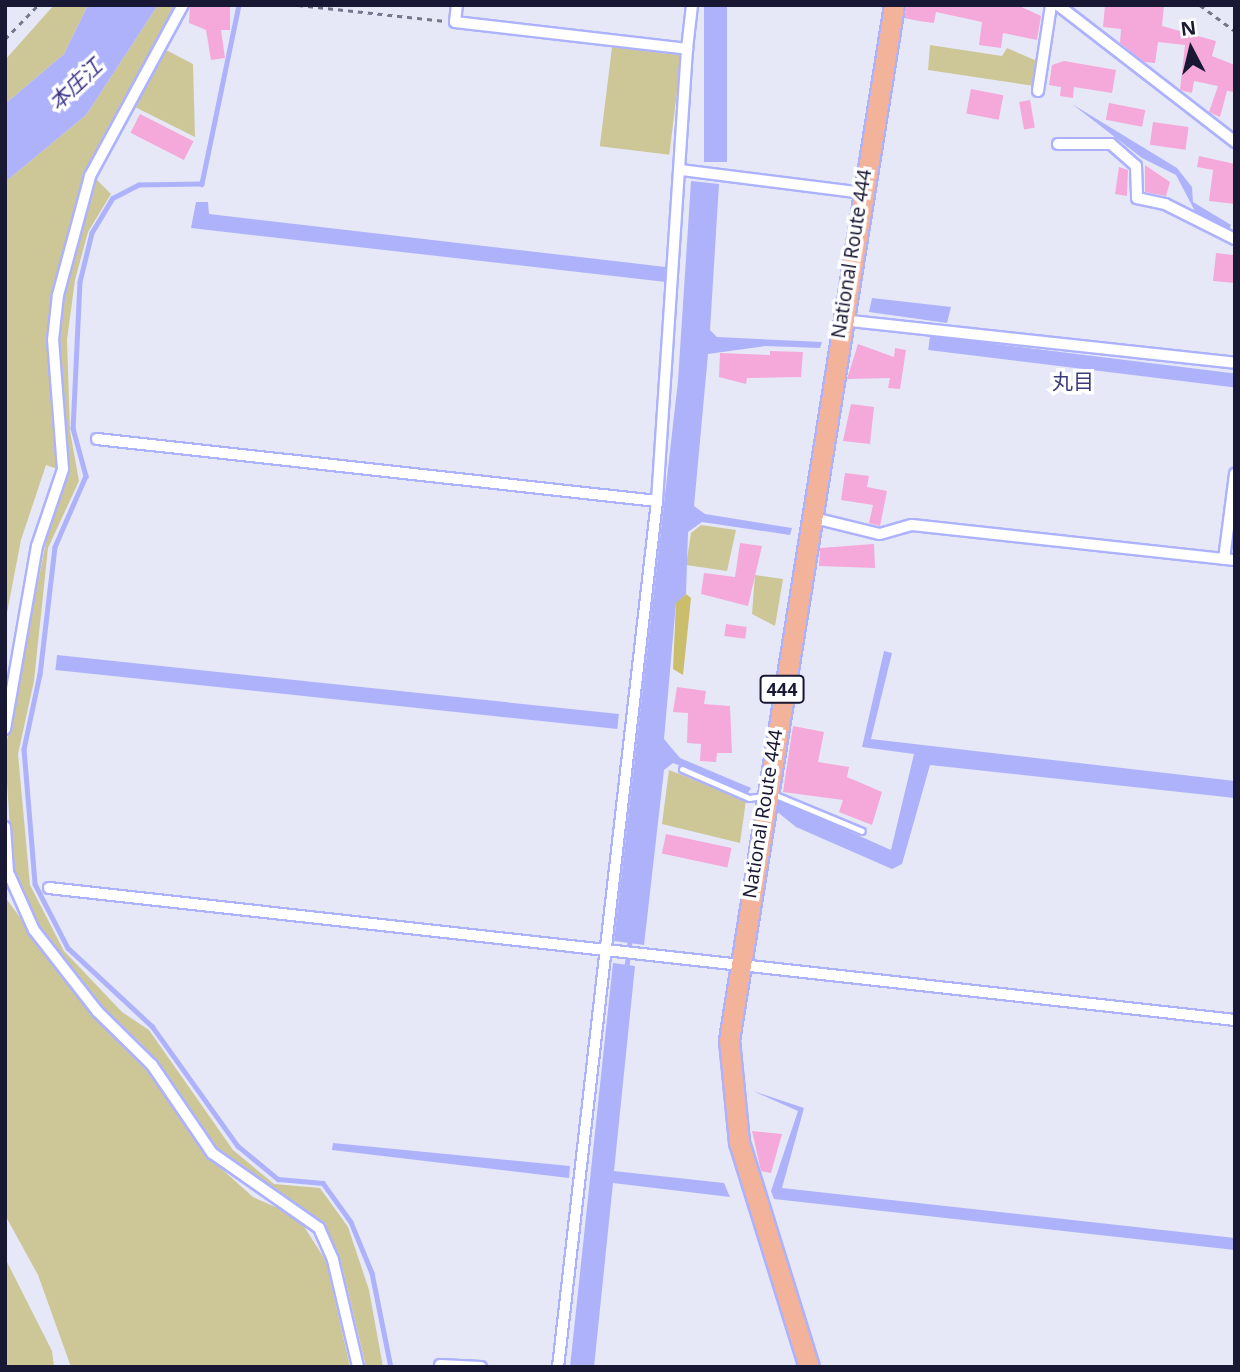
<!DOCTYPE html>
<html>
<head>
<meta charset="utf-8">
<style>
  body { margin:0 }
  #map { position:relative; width:1240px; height:1372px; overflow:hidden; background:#e6e8f8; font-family:"Noto Sans","Noto Sans JP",sans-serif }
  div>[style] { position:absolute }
  .green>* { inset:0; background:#cdc798; transform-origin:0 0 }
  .forest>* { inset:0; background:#cabe6d }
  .water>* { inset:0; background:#aeb2fb; transform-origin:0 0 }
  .stream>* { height:4.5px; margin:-2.25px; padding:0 2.25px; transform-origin:2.25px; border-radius:2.25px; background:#aeb2fb }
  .building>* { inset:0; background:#f5a8da; transform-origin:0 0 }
  .path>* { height:2.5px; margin-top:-1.25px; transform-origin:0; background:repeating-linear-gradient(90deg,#76778d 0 5px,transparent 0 10px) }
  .roads { filter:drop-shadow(2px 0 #adb2ff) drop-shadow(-2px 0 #adb2ff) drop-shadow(0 2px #adb2ff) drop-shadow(0 -2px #adb2ff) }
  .service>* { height:5px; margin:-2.5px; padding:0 2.5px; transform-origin:2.5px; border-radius:2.5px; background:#fff }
  .minor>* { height:10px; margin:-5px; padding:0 5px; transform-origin:5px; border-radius:5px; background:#fff }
  .trunk>* { height:19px; margin:-9.5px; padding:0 9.5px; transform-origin:9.5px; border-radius:9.5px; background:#f3b29a }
  span { translate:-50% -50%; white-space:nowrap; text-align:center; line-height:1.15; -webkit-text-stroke:7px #fff; paint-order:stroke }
  .shield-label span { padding:2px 5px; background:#fff; border:2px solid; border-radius:5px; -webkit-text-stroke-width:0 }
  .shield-label { font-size:18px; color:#181834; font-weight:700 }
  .street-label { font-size:19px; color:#181834 }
  .water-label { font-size:21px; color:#3c378a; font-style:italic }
  .neighbourhood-label { font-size:21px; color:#3b3a7c }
  .frame { position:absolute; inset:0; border:7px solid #181834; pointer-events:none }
  .north { position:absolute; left:1156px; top:14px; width:70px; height:70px; -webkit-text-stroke:5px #fff; paint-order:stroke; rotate:353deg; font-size:19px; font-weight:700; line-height:28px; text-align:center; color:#181834 }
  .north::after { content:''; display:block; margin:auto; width:24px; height:32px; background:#181834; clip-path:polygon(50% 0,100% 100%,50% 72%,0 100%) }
</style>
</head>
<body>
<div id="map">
  <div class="green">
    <i style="clip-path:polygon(54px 5px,88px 5px,64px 54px,5px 104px,5px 60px)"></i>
    <i style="clip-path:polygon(158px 5px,178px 5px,89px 172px,111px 194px,88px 232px,75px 280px,67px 340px,70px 431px,79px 481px,48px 548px,34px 681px,18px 754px,30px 885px,64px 951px,122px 1012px,149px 1030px,233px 1150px,274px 1184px,320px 1188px,348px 1227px,369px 1290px,383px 1367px,366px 1367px,342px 1266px,325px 1227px,216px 1152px,142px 1044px,98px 1004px,37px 928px,17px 889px,12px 860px,5px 751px,60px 470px,46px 465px,21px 540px,5px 623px,5px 182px,86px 115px)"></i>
    <i style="clip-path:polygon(930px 45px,1002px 56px,1007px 48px,1037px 61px,1034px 86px,928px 70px)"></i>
    <i style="left:612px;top:47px;width:70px;height:100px;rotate:7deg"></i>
    <i style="clip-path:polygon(164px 49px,193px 64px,195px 137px,133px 106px)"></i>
    <i style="clip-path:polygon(701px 525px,736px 530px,727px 571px,686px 565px,691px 533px)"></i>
    <i style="clip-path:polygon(755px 575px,783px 579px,775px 626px,752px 614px)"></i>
    <i style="clip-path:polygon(669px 770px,746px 800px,740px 843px,662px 824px)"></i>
    <i style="clip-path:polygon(5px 897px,90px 1012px,145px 1066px,205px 1154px,253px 1197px,298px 1217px,326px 1261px,350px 1367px,71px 1367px,38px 1275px,5px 1215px)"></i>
    <i style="clip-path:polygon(5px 1258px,52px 1351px,54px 1367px,5px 1367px)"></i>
  </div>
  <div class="forest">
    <i style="clip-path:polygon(686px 594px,691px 598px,683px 675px,673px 669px,676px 602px)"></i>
  </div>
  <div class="water">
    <i style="clip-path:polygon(88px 5px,158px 5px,86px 115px,5px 182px,5px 104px,64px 54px)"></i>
    <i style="left:704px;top:5px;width:23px;height:157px"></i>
    <i style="clip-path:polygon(1072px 104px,1177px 168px,1192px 187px,1193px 202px,1231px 225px,1228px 231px,1198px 217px,1176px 175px,1142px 158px)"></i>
    <i style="clip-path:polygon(691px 181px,719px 184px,710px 330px,717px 337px,822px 342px,820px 348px,765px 346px,708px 354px,694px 506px,705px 514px,792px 528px,790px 535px,702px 522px,688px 532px,686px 594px,676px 603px,664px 739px,680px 758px,751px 788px,748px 793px,673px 763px,664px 770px,644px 945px,614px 941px,678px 381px)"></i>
    <i style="clip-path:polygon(196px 202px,208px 202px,209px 214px,666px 267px,666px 282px,191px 228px)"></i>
    <i style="clip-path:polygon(872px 298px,951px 307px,947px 323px,940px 322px,869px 312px)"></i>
    <i style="left:930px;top:336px;width:307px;height:14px;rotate:7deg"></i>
    <i style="clip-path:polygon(884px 651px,892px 653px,871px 739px,1235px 781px,1235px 798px,930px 765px,902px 864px,892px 869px,796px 827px,775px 810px,776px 799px,891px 850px,914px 754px,862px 747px)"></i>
    <i style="left:57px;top:655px;width:565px;height:15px;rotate:6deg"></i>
    <i style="clip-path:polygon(613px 963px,635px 966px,614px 1171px,724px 1183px,730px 1197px,613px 1183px,594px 1367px,570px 1367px)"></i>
    <i style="clip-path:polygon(753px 1091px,804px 1108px,782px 1188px,1235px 1238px,1235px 1250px,774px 1199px,771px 1191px,798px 1111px)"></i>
    <i style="clip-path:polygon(333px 1143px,570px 1166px,569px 1178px,332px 1150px)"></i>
  </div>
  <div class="stream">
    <i style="left:239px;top:5px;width:183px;rotate:101.7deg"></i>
    <i style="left:202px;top:184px;width:63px;rotate:179.1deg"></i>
    <i style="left:139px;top:185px;width:29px;rotate:153deg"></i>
    <i style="left:113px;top:198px;width:41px;rotate:121deg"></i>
    <i style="left:92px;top:233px;width:50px;rotate:103.8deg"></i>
    <i style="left:80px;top:282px;width:146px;rotate:92.7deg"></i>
    <i style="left:73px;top:428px;width:50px;rotate:74.8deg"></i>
    <i style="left:86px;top:476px;width:77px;rotate:113.6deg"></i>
    <i style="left:55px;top:547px;width:128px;rotate:96.7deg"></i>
    <i style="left:40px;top:674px;width:77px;rotate:102deg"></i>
    <i style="left:24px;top:749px;width:135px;rotate:85.3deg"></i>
    <i style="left:35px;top:884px;width:72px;rotate:62.7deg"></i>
    <i style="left:68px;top:948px;width:115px;rotate:42.9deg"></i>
    <i style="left:152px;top:1026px;width:148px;rotate:54.4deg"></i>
    <i style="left:238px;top:1146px;width:52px;rotate:39.5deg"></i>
    <i style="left:278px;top:1179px;width:45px;rotate:5.1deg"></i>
    <i style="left:323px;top:1183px;width:48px;rotate:54.3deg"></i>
    <i style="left:351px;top:1222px;width:55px;rotate:67.6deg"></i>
    <i style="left:372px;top:1273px;width:96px;rotate:78.6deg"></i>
    <i style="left:626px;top:971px;width:33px;rotate:-83deg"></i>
  </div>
  <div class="building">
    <i style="clip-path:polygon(230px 5px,230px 30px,221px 30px,225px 58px,211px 60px,206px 30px,189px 23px,190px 7px)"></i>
    <i style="clip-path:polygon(907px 5px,1017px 5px,1041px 16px,1037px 40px,1003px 33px,1001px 48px,979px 45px,982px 22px,936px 12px,934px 23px,919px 21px,904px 18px)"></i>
    <i style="clip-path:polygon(1105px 5px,1164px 5px,1162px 26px,1216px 41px,1212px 56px,1235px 65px,1235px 92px,1227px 91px,1220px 117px,1209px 112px,1218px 86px,1194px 81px,1192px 93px,1180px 90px,1185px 45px,1158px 42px,1155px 63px,1144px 62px,1120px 43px,1121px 29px,1103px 27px)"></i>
    <i style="clip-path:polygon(1064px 61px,1116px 70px,1112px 93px,1074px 87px,1073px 98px,1060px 96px,1061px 87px,1049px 85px,1052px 65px)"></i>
    <i style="left:971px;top:89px;width:33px;height:25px;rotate:11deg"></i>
    <i style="left:1030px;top:100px;width:28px;height:11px;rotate:80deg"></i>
    <i style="left:1109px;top:103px;width:37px;height:17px;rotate:11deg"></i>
    <i style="left:140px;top:114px;width:60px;height:21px;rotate:27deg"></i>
    <i style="left:1153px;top:122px;width:36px;height:23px;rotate:8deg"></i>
    <i style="clip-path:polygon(1199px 156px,1235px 164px,1235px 204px,1209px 201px,1213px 170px,1197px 167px)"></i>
    <i style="clip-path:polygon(1145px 165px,1170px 182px,1166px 196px,1145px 192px)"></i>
    <i style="clip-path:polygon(1119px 167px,1128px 170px,1127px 196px,1115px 194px)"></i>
    <i style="clip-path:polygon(1216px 253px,1233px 255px,1235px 283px,1213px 281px)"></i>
    <i style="clip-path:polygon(858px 344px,894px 357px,895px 348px,906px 350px,900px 389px,888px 388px,890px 378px,847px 379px)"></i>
    <i style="clip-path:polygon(770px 351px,803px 352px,801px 377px,747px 378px,746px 384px,719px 377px,720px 353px,770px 355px)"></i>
    <i style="clip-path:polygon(851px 404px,874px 407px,870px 444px,843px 441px)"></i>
    <i style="clip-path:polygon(845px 473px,869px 476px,867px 487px,887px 491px,880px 526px,869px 523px,873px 505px,841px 500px)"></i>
    <i style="clip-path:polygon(740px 543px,762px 546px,748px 606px,701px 594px,704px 573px,735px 577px)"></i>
    <i style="clip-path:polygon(874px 544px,875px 568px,819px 566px,820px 548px)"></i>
    <i style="left:726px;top:624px;width:21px;height:12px;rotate:8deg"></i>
    <i style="clip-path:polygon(677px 687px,706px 691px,704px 704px,730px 706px,732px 753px,717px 753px,716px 762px,700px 761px,701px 744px,687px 743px,688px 713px,673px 712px)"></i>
    <i style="clip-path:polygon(793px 726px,824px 732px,818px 762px,849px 767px,847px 777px,882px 792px,872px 825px,839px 812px,843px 800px,783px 792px)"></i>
    <i style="left:666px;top:834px;width:67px;height:20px;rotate:12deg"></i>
    <i style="clip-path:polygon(752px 1131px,782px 1134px,771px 1173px,761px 1171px)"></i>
  </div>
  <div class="path">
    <i style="left:298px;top:5px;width:148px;rotate:6.2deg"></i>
    <i style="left:1200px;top:5px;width:44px;rotate:36.6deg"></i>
    <i style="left:5px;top:39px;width:47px;rotate:-45.9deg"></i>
  </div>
  <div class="roads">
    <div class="service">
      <i style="left:682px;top:769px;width:73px;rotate:23.4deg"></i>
      <i style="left:749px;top:798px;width:14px;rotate:-8deg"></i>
      <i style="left:773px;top:794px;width:96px;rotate:22.6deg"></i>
    </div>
    <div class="minor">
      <i style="left:457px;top:5px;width:17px;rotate:97deg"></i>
      <i style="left:455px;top:22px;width:234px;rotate:6.6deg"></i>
      <i style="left:687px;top:49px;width:453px;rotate:93.8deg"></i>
      <i style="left:657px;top:501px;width:872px;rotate:96.52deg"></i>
      <i style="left:1058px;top:5px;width:224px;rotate:37.7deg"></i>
      <i style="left:687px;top:49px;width:44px;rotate:-83.5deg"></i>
      <i style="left:1038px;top:91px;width:87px;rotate:-81.4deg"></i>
      <i style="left:1058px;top:144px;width:53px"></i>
      <i style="left:1111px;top:144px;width:33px;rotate:41deg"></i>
      <i style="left:1136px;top:166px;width:32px;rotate:88deg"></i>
      <i style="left:1137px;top:198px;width:29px;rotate:12deg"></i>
      <i style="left:1165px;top:204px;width:78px;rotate:26.6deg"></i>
      <i style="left:681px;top:170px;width:183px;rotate:7.2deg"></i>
      <i style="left:842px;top:320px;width:395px;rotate:6.2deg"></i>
      <i style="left:97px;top:439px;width:563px;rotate:6.32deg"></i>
      <i style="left:810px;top:517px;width:72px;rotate:13.7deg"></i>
      <i style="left:880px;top:534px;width:33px;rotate:-16deg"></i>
      <i style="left:912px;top:525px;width:325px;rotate:6.2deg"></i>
      <i style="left:1224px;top:559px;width:86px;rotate:-82.6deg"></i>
      <i style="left:5px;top:729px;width:186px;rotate:-80.1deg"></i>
      <i style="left:37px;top:546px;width:81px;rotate:-71.3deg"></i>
      <i style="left:63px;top:469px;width:129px;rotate:-94.4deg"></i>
      <i style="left:53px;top:340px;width:45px;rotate:-83.7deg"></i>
      <i style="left:58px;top:295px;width:123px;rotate:-74.9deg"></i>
      <i style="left:90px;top:176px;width:195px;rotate:-61.5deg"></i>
      <i style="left:5px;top:827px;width:45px;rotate:86.2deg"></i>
      <i style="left:8px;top:872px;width:64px;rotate:65.9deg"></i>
      <i style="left:34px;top:930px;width:103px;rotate:52.1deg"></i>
      <i style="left:97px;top:1011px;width:77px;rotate:44.5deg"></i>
      <i style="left:152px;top:1065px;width:107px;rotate:55.7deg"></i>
      <i style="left:212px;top:1153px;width:131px;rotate:35deg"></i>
      <i style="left:319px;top:1228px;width:35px;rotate:66deg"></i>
      <i style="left:333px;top:1260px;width:110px;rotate:76.8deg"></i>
      <i style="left:49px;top:888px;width:1193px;rotate:6.35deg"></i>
      <i style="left:440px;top:1365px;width:41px;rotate:2.8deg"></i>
    </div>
    <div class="trunk">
      <i style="left:809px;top:1367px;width:236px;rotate:-107.3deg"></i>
      <i style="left:739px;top:1142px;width:102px;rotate:-95.6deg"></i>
      <i style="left:729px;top:1040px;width:1048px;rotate:-80.94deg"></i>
    </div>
  </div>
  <div class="shield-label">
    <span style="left:782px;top:689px">444</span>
  </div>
  <div class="street-label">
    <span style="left:852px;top:254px;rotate:-81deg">National Route 444</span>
    <span style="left:763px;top:814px;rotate:-81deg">National Route 444</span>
  </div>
  <div class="water-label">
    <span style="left:75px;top:84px;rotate:-43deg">本庄江</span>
  </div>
  <div class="neighbourhood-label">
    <span style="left:1073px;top:381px">丸目</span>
  </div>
  <div class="frame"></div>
  <div class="north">N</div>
</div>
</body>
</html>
